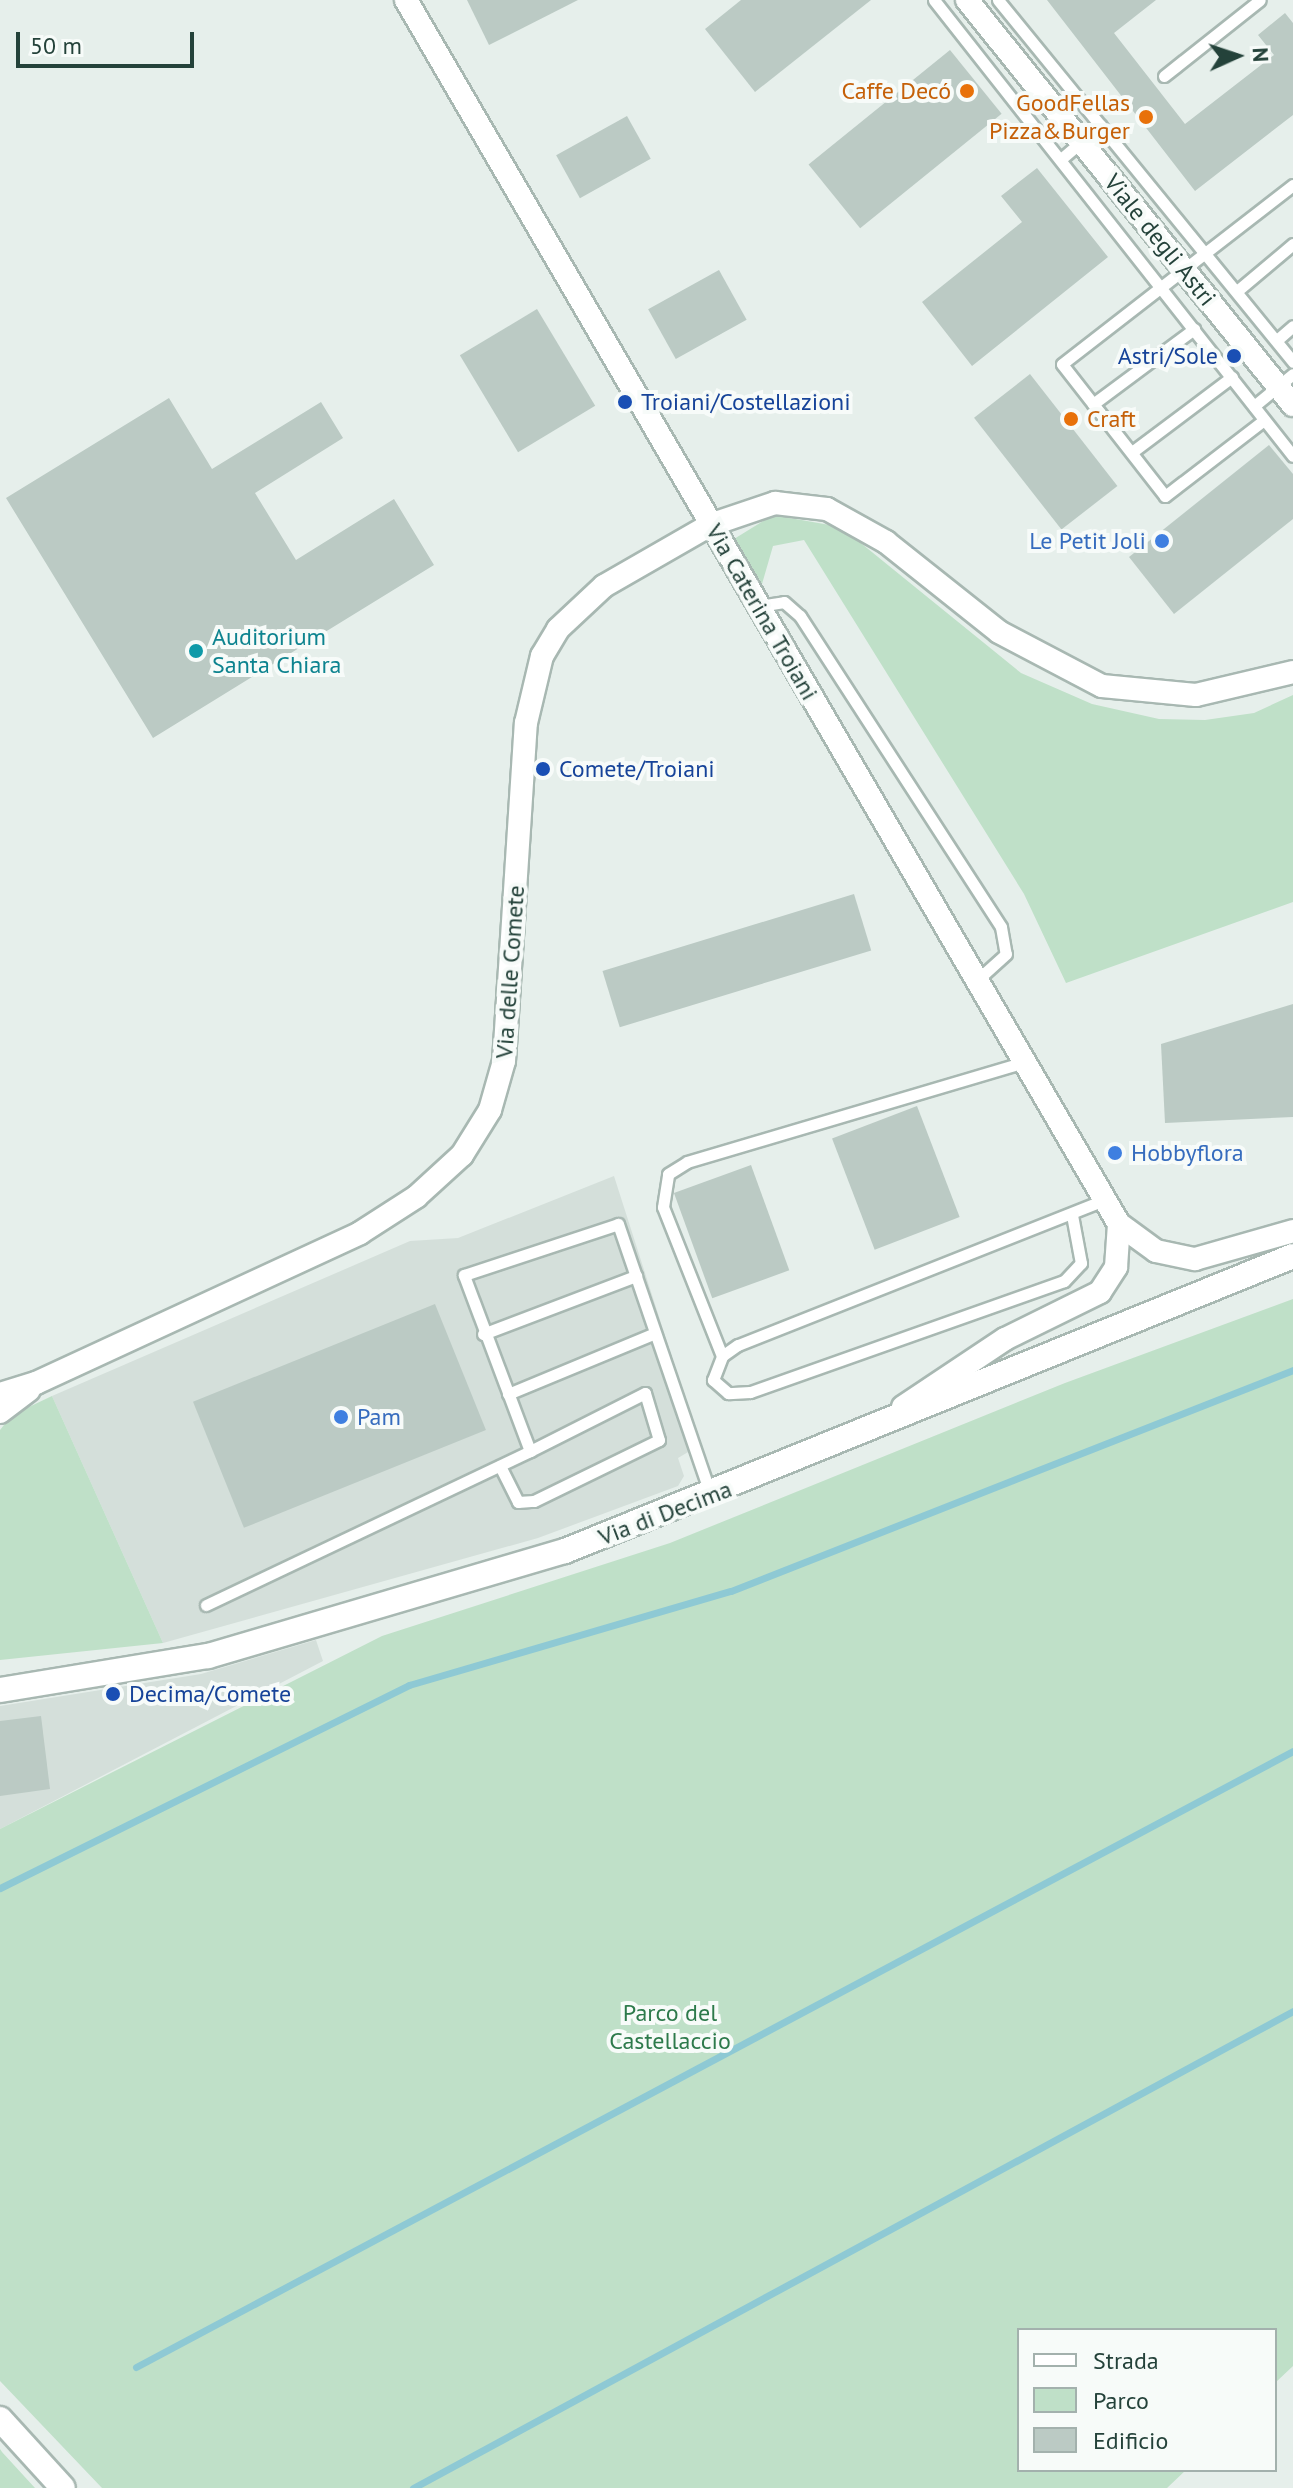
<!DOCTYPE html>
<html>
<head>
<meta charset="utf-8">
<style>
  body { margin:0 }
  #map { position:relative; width:1293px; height:2488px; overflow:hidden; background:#e6efeb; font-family:"PT Sans",sans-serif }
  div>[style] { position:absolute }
  .built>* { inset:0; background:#d4dfda }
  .green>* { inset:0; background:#bfe0c8 }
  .stream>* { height:7px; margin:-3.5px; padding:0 3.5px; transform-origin:3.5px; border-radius:3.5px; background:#8ec9d4 }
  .building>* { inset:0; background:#bbcac4; transform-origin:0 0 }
  .roads { filter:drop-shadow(2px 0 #a8b8b2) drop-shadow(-2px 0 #a8b8b2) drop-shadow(0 2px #a8b8b2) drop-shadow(0 -2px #a8b8b2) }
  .lane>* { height:11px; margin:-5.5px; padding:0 5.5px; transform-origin:5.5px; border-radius:5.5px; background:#fff }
  .street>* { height:22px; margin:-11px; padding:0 11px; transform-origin:11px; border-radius:11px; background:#fff }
  .secondary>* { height:24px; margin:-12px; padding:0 12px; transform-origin:12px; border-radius:12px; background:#fff }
  .dots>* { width:22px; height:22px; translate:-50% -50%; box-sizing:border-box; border:4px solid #f7fbf9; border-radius:50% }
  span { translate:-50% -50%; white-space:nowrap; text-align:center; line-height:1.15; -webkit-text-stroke:8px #f7fbf9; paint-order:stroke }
  .food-label { font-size:24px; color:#c56008 }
  .right { translate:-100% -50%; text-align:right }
  .left { translate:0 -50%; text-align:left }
  .street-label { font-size:24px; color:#24423a }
  .transit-label { font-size:24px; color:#164399 }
  .shop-label { font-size:24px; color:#366cbe }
  .culture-label { font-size:24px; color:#0d838f }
  .park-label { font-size:24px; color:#2d7a4b }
  .legend { position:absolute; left:1017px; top:2328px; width:260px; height:144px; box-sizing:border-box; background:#f7fbf9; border:2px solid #a3b1ad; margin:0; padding:10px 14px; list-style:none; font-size:24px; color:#24423a }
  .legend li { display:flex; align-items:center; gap:16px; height:40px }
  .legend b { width:40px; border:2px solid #a3b1ad }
  .north { position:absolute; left:1197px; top:16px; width:80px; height:80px; -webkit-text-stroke:6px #f7fbf9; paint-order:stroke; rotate:87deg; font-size:22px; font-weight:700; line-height:32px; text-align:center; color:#24423a }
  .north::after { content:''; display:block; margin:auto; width:28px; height:36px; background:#24423a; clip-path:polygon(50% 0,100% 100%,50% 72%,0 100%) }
  .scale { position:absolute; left:16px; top:32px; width:178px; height:36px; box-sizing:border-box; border:4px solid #24423a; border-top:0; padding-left:10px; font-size:24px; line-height:28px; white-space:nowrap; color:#24423a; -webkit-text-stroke:6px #f7fbf9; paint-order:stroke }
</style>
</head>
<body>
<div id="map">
  <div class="built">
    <i style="clip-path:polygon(614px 1176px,700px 1445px,678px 1458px,684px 1476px,678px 1486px,538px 1538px,163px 1643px,52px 1396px,410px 1241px,458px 1238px)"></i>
    <i style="clip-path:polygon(316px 1640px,323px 1661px,0 1829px,0 1706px,201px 1674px)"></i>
  </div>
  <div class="green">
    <i style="clip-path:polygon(773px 515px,841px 527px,1021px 673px,1092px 704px,1159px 719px,1205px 720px,1254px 713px,1293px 695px,1293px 902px,1066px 983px,1024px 894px,804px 540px,773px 546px,762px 584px,734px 539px)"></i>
    <i style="clip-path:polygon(1293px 1299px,1293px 2366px,1275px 2383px,1275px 2330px,1019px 2330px,1019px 2470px,1186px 2470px,1167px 2488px,102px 2488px,0 2381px,0 1829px,382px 1636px,670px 1543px,1065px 1383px)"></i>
    <i style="clip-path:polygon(52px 1396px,163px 1643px,0 1660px,0 1430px,12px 1415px)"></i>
    <i style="clip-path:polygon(0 2449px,2px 2452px,35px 2488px,0 2488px)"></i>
  </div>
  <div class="stream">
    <i style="left:0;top:1888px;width:457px;rotate:-26.4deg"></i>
    <i style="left:409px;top:1685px;width:335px;rotate:-16.3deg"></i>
    <i style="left:731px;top:1591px;width:604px;rotate:-21.47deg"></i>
    <i style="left:136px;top:2367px;width:1311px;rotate:-28.03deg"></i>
    <i style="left:413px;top:2488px;width:1001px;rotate:-28.46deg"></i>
  </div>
  <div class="building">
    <i style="clip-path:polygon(467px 0,578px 0,489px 45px)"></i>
    <i style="clip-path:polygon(741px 0,871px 0,755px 92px,705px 29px)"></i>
    <i style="clip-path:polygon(1047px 0,1156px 0,1114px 33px,1185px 124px,1274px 55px,1258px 35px,1285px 13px,1293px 23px,1293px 115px,1195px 191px)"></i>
    <i style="left:950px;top:50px;width:82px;height:182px;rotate:51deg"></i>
    <i style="left:627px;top:116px;width:49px;height:81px;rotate:61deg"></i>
    <i style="clip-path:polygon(1037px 168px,1108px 257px,972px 366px,922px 302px,1022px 222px,1001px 196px)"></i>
    <i style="left:719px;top:270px;width:57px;height:81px;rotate:61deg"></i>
    <i style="left:537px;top:309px;width:113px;height:90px;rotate:59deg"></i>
    <i style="left:1030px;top:374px;width:142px;height:71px;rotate:52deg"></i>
    <i style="clip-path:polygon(169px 398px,212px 469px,321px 402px,343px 438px,255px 493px,296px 560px,394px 499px,434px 565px,153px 738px,6px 498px)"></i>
    <i style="clip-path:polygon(1269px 445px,1293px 474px,1293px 519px,1174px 614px,1129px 557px)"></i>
    <i style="left:854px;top:894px;width:59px;height:263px;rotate:73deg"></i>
    <i style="clip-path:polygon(1293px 1004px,1293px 1117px,1165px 1123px,1161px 1044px)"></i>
    <i style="left:917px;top:1106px;width:119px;height:91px;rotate:69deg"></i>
    <i style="left:751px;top:1165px;width:112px;height:82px;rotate:70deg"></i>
    <i style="left:435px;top:1304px;width:136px;height:261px;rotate:68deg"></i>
    <i style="clip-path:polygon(41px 1716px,50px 1789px,0 1796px,0 1721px)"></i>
  </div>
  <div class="roads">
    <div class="lane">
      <i style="left:934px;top:0;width:580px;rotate:51.79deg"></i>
      <i style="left:998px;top:0;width:467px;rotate:50.8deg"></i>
      <i style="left:1164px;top:76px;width:122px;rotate:-38.4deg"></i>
      <i style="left:1061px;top:159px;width:52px;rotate:-40.4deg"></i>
      <i style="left:1237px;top:291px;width:73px;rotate:-40deg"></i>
      <i style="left:1277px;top:340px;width:21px;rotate:-41deg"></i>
      <i style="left:1093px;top:404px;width:126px;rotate:-36.6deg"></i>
      <i style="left:1254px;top:406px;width:50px;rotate:-39.4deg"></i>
      <i style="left:1264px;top:420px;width:125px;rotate:142.5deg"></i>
      <i style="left:1165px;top:496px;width:167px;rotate:-128deg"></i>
      <i style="left:1062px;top:364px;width:292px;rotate:-37.8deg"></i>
      <i style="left:1132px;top:452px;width:125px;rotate:-36.9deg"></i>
      <i style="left:759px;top:606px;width:25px;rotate:-9deg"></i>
      <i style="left:784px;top:602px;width:21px;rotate:41deg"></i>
      <i style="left:800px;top:616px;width:370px;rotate:57.1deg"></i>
      <i style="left:1001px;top:927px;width:27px;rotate:80deg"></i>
      <i style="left:1006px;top:954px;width:39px;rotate:138deg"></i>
      <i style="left:1072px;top:1215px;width:49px;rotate:79.4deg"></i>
      <i style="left:1081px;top:1263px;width:25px;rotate:133deg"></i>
      <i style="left:1064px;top:1281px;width:333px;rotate:160.5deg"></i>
      <i style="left:750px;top:1392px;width:22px;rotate:177deg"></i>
      <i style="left:728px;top:1393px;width:20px;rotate:-139deg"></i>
      <i style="left:713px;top:1380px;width:26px;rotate:-69deg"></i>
      <i style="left:722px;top:1356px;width:19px;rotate:-35deg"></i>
      <i style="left:738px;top:1345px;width:394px;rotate:-21.6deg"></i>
      <i style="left:483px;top:1334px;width:164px;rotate:-20.8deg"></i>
      <i style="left:722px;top:1356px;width:160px;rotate:-111.6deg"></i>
      <i style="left:663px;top:1207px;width:33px;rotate:-81deg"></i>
      <i style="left:668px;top:1174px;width:22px;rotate:-32deg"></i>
      <i style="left:687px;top:1162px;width:352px;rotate:-16.5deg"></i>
      <i style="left:508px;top:1394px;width:159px;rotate:-22.5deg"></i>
      <i style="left:500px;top:1466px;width:40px;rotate:63.4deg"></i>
      <i style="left:518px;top:1502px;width:16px;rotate:-4deg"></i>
      <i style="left:534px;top:1501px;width:139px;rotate:-26deg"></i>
      <i style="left:659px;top:1440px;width:49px;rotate:-106.6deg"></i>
      <i style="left:645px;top:1393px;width:129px;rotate:153.2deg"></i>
      <i style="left:206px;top:1605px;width:359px;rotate:-25.4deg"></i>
      <i style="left:530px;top:1451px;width:188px;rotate:-110.6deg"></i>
      <i style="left:464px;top:1275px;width:162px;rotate:-18.3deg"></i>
      <i style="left:618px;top:1224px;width:283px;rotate:71.1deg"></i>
    </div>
    <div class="street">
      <i style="left:406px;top:0;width:1417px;rotate:59.78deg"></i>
      <i style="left:1119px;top:1224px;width:46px;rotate:36.1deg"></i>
      <i style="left:1156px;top:1251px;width:40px;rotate:12deg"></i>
      <i style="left:1195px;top:1259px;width:102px;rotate:-15.9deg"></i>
      <i style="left:967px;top:0;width:520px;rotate:51.17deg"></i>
      <i style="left:0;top:1394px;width:38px;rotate:-17deg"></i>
      <i style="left:36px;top:1383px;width:357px;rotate:-24.8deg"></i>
      <i style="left:360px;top:1233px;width:67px;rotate:-32.7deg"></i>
      <i style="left:416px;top:1197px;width:62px;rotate:-42.4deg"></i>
      <i style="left:462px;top:1155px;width:53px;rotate:-58.1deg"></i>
      <i style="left:490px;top:1110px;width:51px;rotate:-74.1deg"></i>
      <i style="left:504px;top:1061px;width:339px;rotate:-86.3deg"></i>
      <i style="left:526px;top:723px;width:69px;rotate:-76.6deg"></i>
      <i style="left:542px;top:656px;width:31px;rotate:-59deg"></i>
      <i style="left:558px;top:629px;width:63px;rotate:-43.1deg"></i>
      <i style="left:604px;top:586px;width:122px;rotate:-29.9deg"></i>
      <i style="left:710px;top:525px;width:69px;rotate:-18.7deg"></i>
      <i style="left:775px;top:503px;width:52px;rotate:6.6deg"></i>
      <i style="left:827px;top:509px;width:68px;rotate:29.2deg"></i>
      <i style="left:886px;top:542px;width:144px;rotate:38.5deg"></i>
      <i style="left:999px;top:632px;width:116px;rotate:27.7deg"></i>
      <i style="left:1102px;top:686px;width:94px;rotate:5.5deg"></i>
      <i style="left:1196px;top:695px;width:100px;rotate:-13.3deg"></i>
      <i style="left:903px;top:1407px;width:123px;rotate:-33.7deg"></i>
      <i style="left:1005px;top:1339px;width:106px;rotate:-26.3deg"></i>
      <i style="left:1100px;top:1292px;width:30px;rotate:-57deg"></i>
      <i style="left:1116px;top:1267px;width:43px;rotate:-86deg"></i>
      <i style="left:0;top:1412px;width:36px;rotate:-37deg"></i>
    </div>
    <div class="secondary">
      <i style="left:0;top:1690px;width:211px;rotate:-9.3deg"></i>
      <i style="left:208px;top:1656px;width:372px;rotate:-16.4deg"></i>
      <i style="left:565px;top:1551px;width:785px;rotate:-22.06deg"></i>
      <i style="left:0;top:2419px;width:93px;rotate:47.6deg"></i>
    </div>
  </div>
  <div class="dots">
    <i style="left:967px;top:91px;background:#e8710a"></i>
    <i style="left:1146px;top:117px;background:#e8710a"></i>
    <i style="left:1234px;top:356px;background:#1a4fb4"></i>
    <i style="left:625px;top:402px;background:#1a4fb4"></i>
    <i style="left:1071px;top:419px;background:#e8710a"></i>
    <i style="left:1162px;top:541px;background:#3f7fe0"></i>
    <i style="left:196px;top:651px;background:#0f9aa8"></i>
    <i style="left:543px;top:769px;background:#1a4fb4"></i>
    <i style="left:1115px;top:1153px;background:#3f7fe0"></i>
    <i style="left:341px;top:1417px;background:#3f7fe0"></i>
    <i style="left:113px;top:1694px;background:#1a4fb4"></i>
  </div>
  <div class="food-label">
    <span class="right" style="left:951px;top:91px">Caffe Decó</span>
    <span class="right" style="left:1130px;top:117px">GoodFellas<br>Pizza&amp;Burger</span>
    <span class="left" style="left:1087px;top:419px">Craft</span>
  </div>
  <div class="street-label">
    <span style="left:1160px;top:240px;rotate:51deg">Viale degli Astri</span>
    <span style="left:762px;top:612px;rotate:60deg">Via Caterina Troiani</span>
    <span style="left:510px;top:972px;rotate:-86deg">Via delle Comete</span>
    <span style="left:665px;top:1513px;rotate:-21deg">Via di Decima</span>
  </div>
  <div class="transit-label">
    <span class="right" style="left:1218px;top:356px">Astri/Sole</span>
    <span class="left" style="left:641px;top:402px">Troiani/Costellazioni</span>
    <span class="left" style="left:559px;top:769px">Comete/Troiani</span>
    <span class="left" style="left:129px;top:1694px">Decima/Comete</span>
  </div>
  <div class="shop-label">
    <span class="right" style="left:1146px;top:541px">Le Petit Joli</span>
    <span class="left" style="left:1131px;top:1153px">Hobbyflora</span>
    <span class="left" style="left:357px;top:1417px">Pam</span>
  </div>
  <div class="culture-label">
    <span class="left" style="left:212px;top:651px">Auditorium<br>Santa Chiara</span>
  </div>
  <div class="park-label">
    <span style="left:670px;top:2027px">Parco del<br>Castellaccio</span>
  </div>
  <ul class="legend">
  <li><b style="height:10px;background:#fff"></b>Strada</li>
  <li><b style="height:22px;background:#bfe0c8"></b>Parco</li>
  <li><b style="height:22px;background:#bbcac4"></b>Edificio</li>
  </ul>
  <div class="north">N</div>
  <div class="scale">50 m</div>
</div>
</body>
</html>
